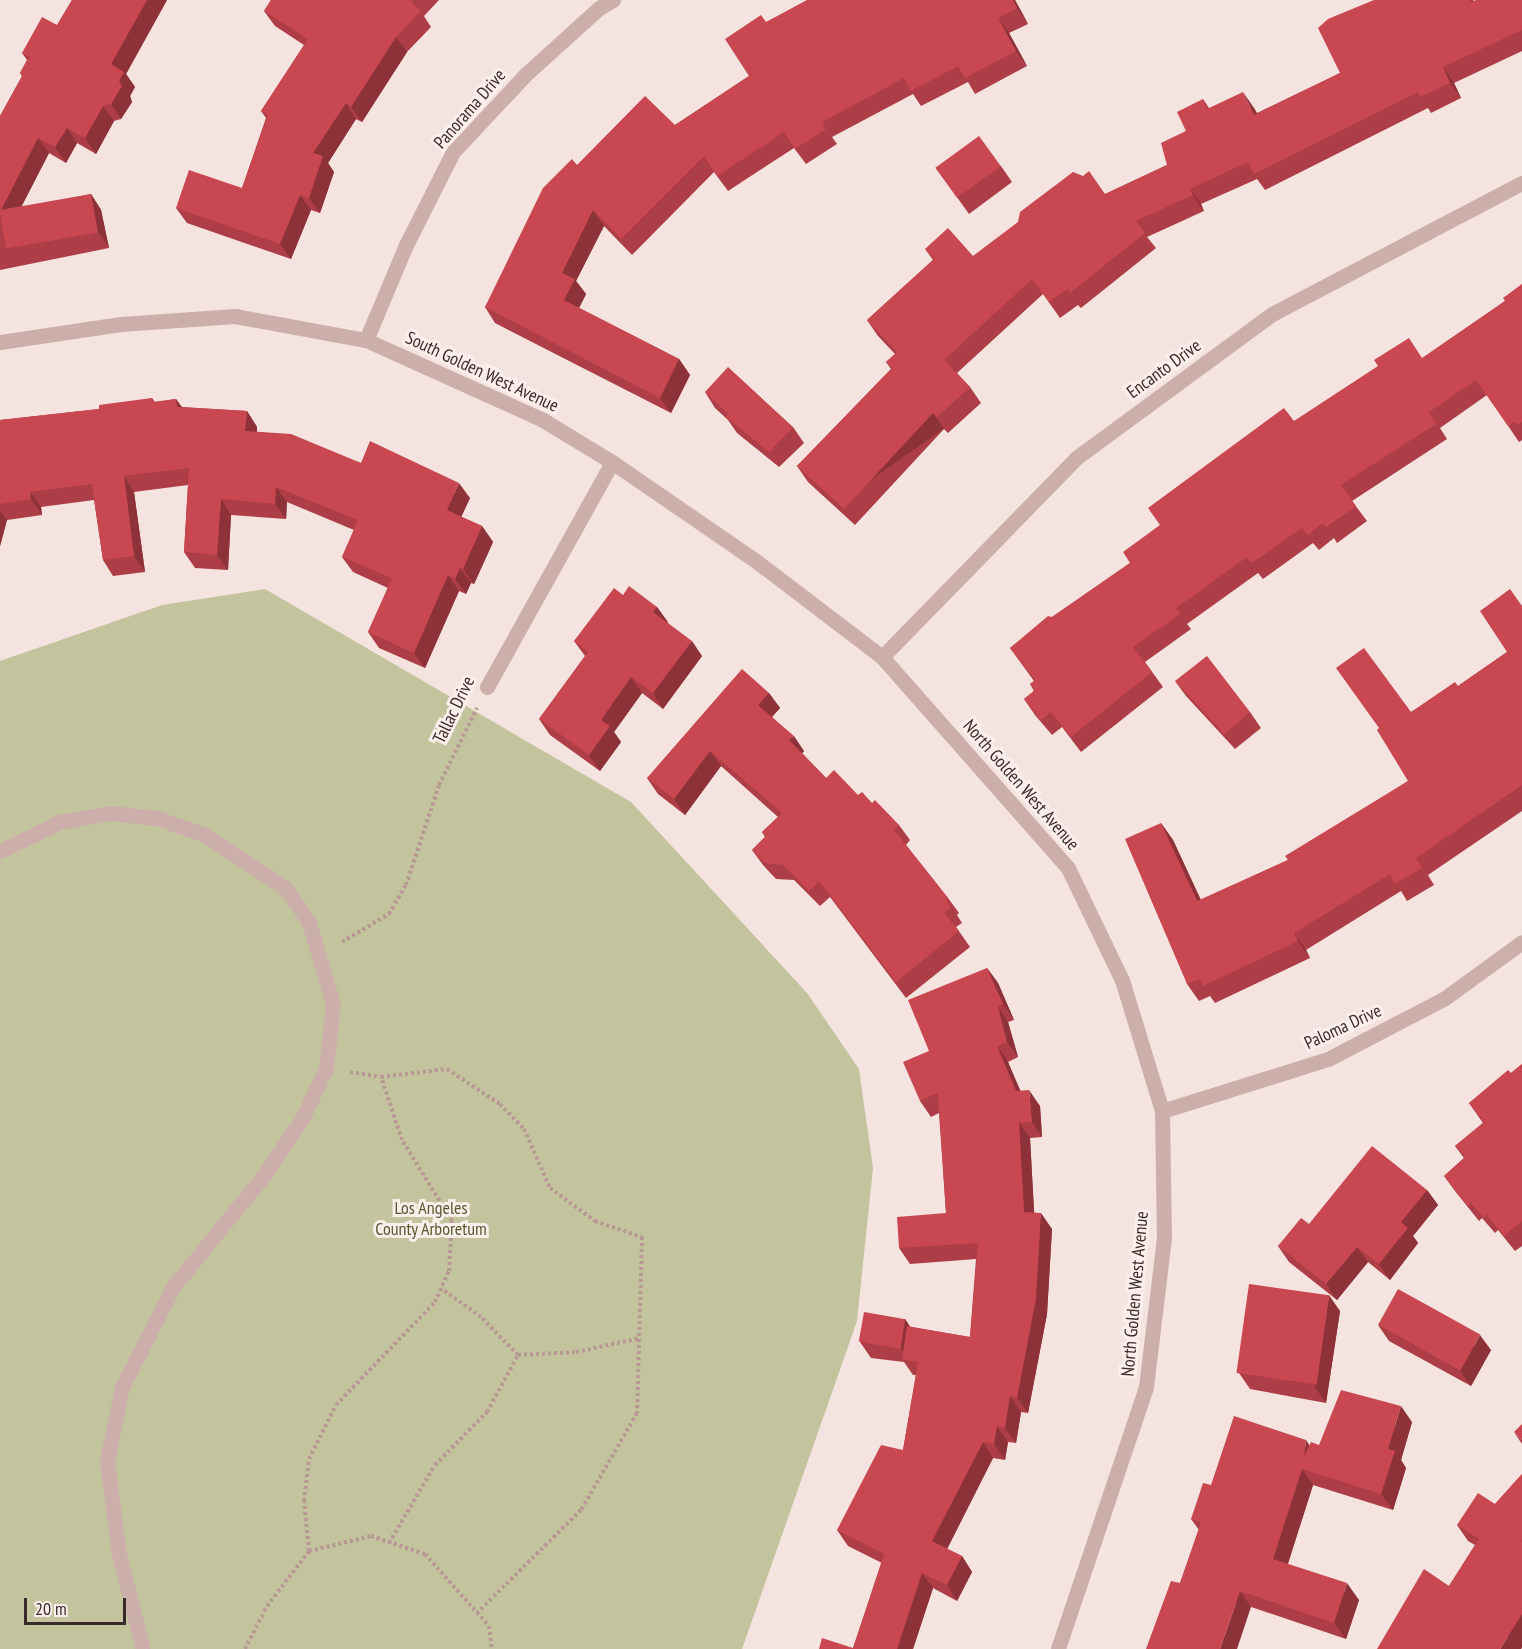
<!DOCTYPE html>
<html>
<head>
<meta charset="utf-8">
<style>
  body { margin:0 }
  #map { position:relative; width:1522px; height:1649px; overflow:hidden; background:#f4e3df; font-family:"PT Sans Narrow",sans-serif }
  div>[style] { position:absolute }
  .green>* { inset:0; background:#c3c39e }
  .path>* { height:4px; margin-top:-2px; transform-origin:0; background:repeating-linear-gradient(90deg,#b89894 0 3px,transparent 0 6px) }
  .street>* { height:15px; margin:-7.5px; padding:0 7.5px; transform-origin:7.5px; border-radius:7.5px; background:#ccafaa }
  .wall>* { inset:0; background:#ad3d46 }
  .shaded-wall>* { inset:0; background:#8d3239; transform-origin:0 0 }
  .building>* { inset:0; background:#c94751; transform-origin:0 0 }
  span { translate:-50% -50%; white-space:nowrap; text-align:center; line-height:1.15; -webkit-text-stroke:6px #fbefec; paint-order:stroke }
  .street-label { font-size:18px; color:#3a2a2a }
  .park-label { font-size:18px; color:#56592d }
  .scale { position:absolute; left:24px; top:1598px; width:102px; height:27px; box-sizing:border-box; border:3px solid #3a2a2a; border-top:0; padding-left:8px; font-size:18px; line-height:21px; white-space:nowrap; color:#3a2a2a; -webkit-text-stroke:4px #fbefec; paint-order:stroke }
</style>
</head>
<body>
<div id="map">
  <div class="green">
    <i style="clip-path:polygon(265px 589px,631px 802px,807px 993px,859px 1069px,873px 1168px,857px 1321px,742px 1649px,0 1649px,0 661px,162px 605px)"></i>
  </div>
  <div class="path">
    <i style="left:342px;top:942px;width:55px;rotate:-30.8deg"></i>
    <i style="left:389px;top:914px;width:34px;rotate:-60deg"></i>
    <i style="left:406px;top:885px;width:105px;rotate:-71.7deg"></i>
    <i style="left:439px;top:785px;width:86px;rotate:-63.7deg"></i>
    <i style="left:350px;top:1072px;width:31px;rotate:9deg"></i>
    <i style="left:381px;top:1077px;width:66px;rotate:-6.9deg"></i>
    <i style="left:447px;top:1069px;width:64px;rotate:33.4deg"></i>
    <i style="left:500px;top:1104px;width:35px;rotate:46deg"></i>
    <i style="left:524px;top:1129px;width:64px;rotate:66.2deg"></i>
    <i style="left:550px;top:1188px;width:56px;rotate:36.3deg"></i>
    <i style="left:595px;top:1221px;width:50px;rotate:18.8deg"></i>
    <i style="left:642px;top:1237px;width:176px;rotate:91.6deg"></i>
    <i style="left:637px;top:1413px;width:112px;rotate:120deg"></i>
    <i style="left:581px;top:1510px;width:146px;rotate:135.3deg"></i>
    <i style="left:518px;top:1355px;width:58px;rotate:-3deg"></i>
    <i style="left:576px;top:1352px;width:66px;rotate:-12.3deg"></i>
    <i style="left:389px;top:1543px;width:91px;rotate:-59.5deg"></i>
    <i style="left:435px;top:1465px;width:74px;rotate:-45.5deg"></i>
    <i style="left:487px;top:1412px;width:65px;rotate:-61.5deg"></i>
    <i style="left:518px;top:1355px;width:53px;rotate:-134.2deg"></i>
    <i style="left:481px;top:1317px;width:49px;rotate:-144.1deg"></i>
    <i style="left:309px;top:1551px;width:50px;rotate:-95.7deg"></i>
    <i style="left:304px;top:1501px;width:42px;rotate:-83.2deg"></i>
    <i style="left:309px;top:1459px;width:60px;rotate:-63.4deg"></i>
    <i style="left:336px;top:1405px;width:143px;rotate:-46.1deg"></i>
    <i style="left:435px;top:1302px;width:34px;rotate:-66deg"></i>
    <i style="left:449px;top:1271px;width:50px;rotate:-86.6deg"></i>
    <i style="left:452px;top:1221px;width:95px;rotate:-121.7deg"></i>
    <i style="left:402px;top:1140px;width:66px;rotate:-108.4deg"></i>
    <i style="left:245px;top:1649px;width:48px;rotate:-62.9deg"></i>
    <i style="left:267px;top:1606px;width:69px;rotate:-52.6deg"></i>
    <i style="left:309px;top:1551px;width:64px;rotate:-13.6deg"></i>
    <i style="left:371px;top:1536px;width:57px;rotate:18.4deg"></i>
    <i style="left:425px;top:1554px;width:96px;rotate:48.4deg"></i>
    <i style="left:489px;top:1626px;width:23px;rotate:83deg"></i>
  </div>
  <div class="street">
    <i style="left:366px;top:340px;width:103px;rotate:-67.2deg"></i>
    <i style="left:406px;top:245px;width:104px;rotate:-63.2deg"></i>
    <i style="left:453px;top:152px;width:105px;rotate:-46.9deg"></i>
    <i style="left:525px;top:75px;width:100px;rotate:-42.2deg"></i>
    <i style="left:599px;top:8px;width:16px;rotate:-30deg"></i>
    <i style="left:0;top:342px;width:122px;rotate:-8.5deg"></i>
    <i style="left:121px;top:324px;width:114px;rotate:-4deg"></i>
    <i style="left:235px;top:316px;width:133px;rotate:10.4deg"></i>
    <i style="left:366px;top:340px;width:194px;rotate:24.3deg"></i>
    <i style="left:543px;top:420px;width:81px;rotate:31.3deg"></i>
    <i style="left:612px;top:462px;width:175px;rotate:34.5deg"></i>
    <i style="left:756px;top:561px;width:158px;rotate:37.3deg"></i>
    <i style="left:882px;top:657px;width:281px;rotate:48.6deg"></i>
    <i style="left:1068px;top:868px;width:124px;rotate:64.3deg"></i>
    <i style="left:1122px;top:980px;width:137px;rotate:73deg"></i>
    <i style="left:1162px;top:1111px;width:127px;rotate:89.1deg"></i>
    <i style="left:1164px;top:1238px;width:150px;rotate:96.9deg"></i>
    <i style="left:1146px;top:1387px;width:276px;rotate:108.6deg"></i>
    <i style="left:882px;top:657px;width:278px;rotate:-45.7deg"></i>
    <i style="left:1076px;top:458px;width:243px;rotate:-36.3deg"></i>
    <i style="left:1272px;top:314px;width:282px;rotate:-27.7deg"></i>
    <i style="left:487px;top:687px;width:257px;rotate:-60.9deg"></i>
    <i style="left:0;top:851px;width:67px;rotate:-25.8deg"></i>
    <i style="left:60px;top:822px;width:52px;rotate:-10deg"></i>
    <i style="left:111px;top:813px;width:46px;rotate:6.2deg"></i>
    <i style="left:157px;top:818px;width:51px;rotate:19.5deg"></i>
    <i style="left:205px;top:835px;width:97px;rotate:33.2deg"></i>
    <i style="left:286px;top:888px;width:41px;rotate:55.9deg"></i>
    <i style="left:309px;top:922px;width:85px;rotate:73.7deg"></i>
    <i style="left:333px;top:1004px;width:64px;rotate:96.2deg"></i>
    <i style="left:326px;top:1068px;width:56px;rotate:115.2deg"></i>
    <i style="left:302px;top:1119px;width:66px;rotate:123.9deg"></i>
    <i style="left:265px;top:1174px;width:146px;rotate:129.2deg"></i>
    <i style="left:173px;top:1287px;width:112px;rotate:117deg"></i>
    <i style="left:122px;top:1387px;width:76px;rotate:101.5deg"></i>
    <i style="left:107px;top:1461px;width:95px;rotate:82.7deg"></i>
    <i style="left:119px;top:1555px;width:97px;rotate:75.7deg"></i>
    <i style="left:1162px;top:1111px;width:174px;rotate:-17.4deg"></i>
    <i style="left:1328px;top:1059px;width:132px;rotate:-27.5deg"></i>
    <i style="left:1445px;top:998px;width:95px;rotate:-36deg"></i>
  </div>
  <div class="wall">
    <i style="clip-path:polygon(72px 0,167px 0,126px 74px,135px 87px,130px 96px,132px 102px,121px 119px,114px 121px,96px 154px,77px 143px,66px 163px,49px 153px,20px 209px,91px 194px,101px 210px,109px 248px,0 270px,0 116px,22px 76px,20px 73px,27px 60px,22px 53px,57px 25px)"></i>
    <i style="clip-path:polygon(271px 0,439px 0,424px 16px,431px 27px,407px 52px,362px 122px,356px 119px,328px 163px,334px 172px,320px 213px,311px 210px,291px 259px,187px 223px,176px 208px,242px 188px,266px 118px,261px 111px,304px 45px,275px 26px,264px 11px)"></i>
    <i style="clip-path:polygon(1015px 0,1028px 24px,1009px 33px,1027px 66px,975px 94px,968px 82px,921px 106px,913px 94px,832px 137px,837px 144px,806px 164px,794px 148px,728px 191px,714px 172px,632px 255px,604px 226px,576px 281px,586px 294px,579px 308px,679px 359px,690px 375px,671px 413px,495px 323px,485px 307px,577px 165px,675px 125px,749px 76px,766px 22px)"></i>
    <i style="clip-path:polygon(1374px 0,1473px 0,1474px 1px,1522px 0,1522px 51px,1454px 83px,1461px 98px,1431px 113px,1428px 108px,1265px 190px,1257px 179px,1201px 204px,1204px 211px,1147px 237px,1156px 248px,1081px 308px,1078px 305px,1060px 318px,1043px 294px,957px 373px,970px 387px,981px 403px,948px 433px,944px 429px,855px 525px,808px 482px,797px 466px,891px 369px,886px 362px,895px 354px,878px 336px,867px 320px,933px 260px,925px 249px,973px 256px,1167px 165px,1203px 99px,1209px 108px,1254px 108px,1257px 113px,1340px 73px)"></i>
    <i style="clip-path:polygon(1001px 166px,1012px 182px,969px 214px,936px 168px)"></i>
    <i style="clip-path:polygon(1522px 284px,1522px 440px,1519px 442px,1487px 395px,1440px 428px,1447px 439px,1352px 501px,1367px 521px,1337px 543px,1334px 538px,1319px 550px,1313px 543px,1263px 579px,1258px 573px,1187px 624px,1191px 629px,1145px 662px,1163px 687px,1081px 752px,1062px 727px,1052px 735px,1035px 715px,1024px 699px,1034px 691px,1030px 684px,1034px 681px,1010px 648px,1052px 617px,1130px 563px,1160px 525px,1294px 421px,1423px 358px,1505px 301px)"></i>
    <i style="clip-path:polygon(705px 392px,793px 427px,804px 443px,779px 467px,737px 433px,728px 420px,715px 408px)"></i>
    <i style="clip-path:polygon(152px 398px,155px 402px,176px 399px,182px 407px,247px 411px,257px 427px,257px 432px,361px 463px,470px 498px,461px 517px,482px 526px,493px 542px,474px 584px,471px 583px,466px 594px,459px 591px,425px 668px,379px 648px,368px 632px,388px 588px,353px 572px,342px 557px,354px 530px,287px 502px,286px 519px,231px 515px,228px 570px,195px 568px,184px 552px,188px 485px,134px 492px,145px 572px,113px 576px,103px 560px,94px 500px,41px 507px,42px 515px,7px 520px,0 546px,0 420px,99px 409px)"></i>
    <i style="clip-path:polygon(623px 595px,657px 607px,668px 623px,702px 656px,663px 709px,642px 693px,614px 732px,621px 742px,600px 771px,550px 735px,539px 719px,585px 656px,574px 641px)"></i>
    <i style="clip-path:polygon(1522px 606px,1522px 811px,1428px 875px,1434px 885px,1407px 901px,1401px 891px,1306px 950px,1310px 958px,1215px 1003px,1210px 996px,1199px 1001px,1187px 984px,1161px 823px,1173px 840px,1201px 900px,1288px 860px,1408px 781px,1411px 712px,1458px 686px,1507px 652px)"></i>
    <i style="clip-path:polygon(1175px 681px,1250px 712px,1261px 728px,1235px 749px,1186px 696px)"></i>
    <i style="clip-path:polygon(769px 693px,780px 708px,772px 717px,804px 751px,802px 753px,826px 778px,872px 803px,899px 825px,910px 840px,906px 845px,948px 898px,959px 913px,957px 915px,962px 923px,956px 927px,970px 947px,906px 998px,830px 897px,820px 906px,794px 880px,776px 879px,763px 865px,752px 850px,765px 837px,762px 832px,778px 817px,721px 766px,685px 815px,658px 794px,647px 778px)"></i>
    <i style="clip-path:polygon(987px 968px,998px 983px,1014px 1020px,1008px 1022px,1018px 1057px,1008px 1062px,1020px 1091px,1040px 1106px,1042px 1137px,1030px 1138px,1034px 1213px,1052px 1229px,1047px 1314px,1028px 1413px,1021px 1412px,1016px 1443px,1008px 1442px,1005px 1460px,993px 1458px,947px 1549px,962px 1556px,972px 1572px,957px 1601px,933px 1588px,913px 1649px,819px 1649px,853px 1648px,882px 1563px,848px 1546px,837px 1530px,903px 1450px,916px 1375px,913px 1375px,904px 1362px,871px 1358px,860px 1342px,905px 1319px,910px 1327px,970px 1337px,976px 1259px,910px 1264px,899px 1248px,946px 1213px,939px 1113px,931px 1117px,920px 1101px,929px 1051px)"></i>
    <i style="clip-path:polygon(1522px 1064px,1522px 1246px,1515px 1251px,1498px 1230px,1495px 1233px,1482px 1218px,1479px 1221px,1455px 1191px,1444px 1176px,1464px 1158px,1455px 1146px,1483px 1123px,1469px 1103px,1511px 1073px)"></i>
    <i style="clip-path:polygon(1427px 1190px,1438px 1205px,1413px 1236px,1418px 1243px,1390px 1280px,1368px 1262px,1337px 1300px,1289px 1262px,1278px 1246px,1309px 1224px)"></i>
    <i style="clip-path:polygon(1340px 1311px,1326px 1403px,1250px 1389px,1239px 1373px)"></i>
    <i style="clip-path:polygon(1378px 1325px,1491px 1350px,1471px 1386px,1389px 1341px)"></i>
    <i style="clip-path:polygon(1412px 1422px,1401px 1460px,1406px 1468px,1393px 1510px,1313px 1485px,1288px 1564px,1359px 1600px,1346px 1639px,1180px 1583px,1199px 1530px,1191px 1519px,1211px 1485px,1310px 1446px,1319px 1445px)"></i>
    <i style="clip-path:polygon(1514px 1432px,1522px 1440px,1522px 1444px)"></i>
    <i style="clip-path:polygon(1522px 1474px,1522px 1647px,1521px 1649px,1449px 1586px,1475px 1545px,1468px 1541px,1457px 1525px,1495px 1504px)"></i>
  </div>
  <div class="shaded-wall">
    <i style="clip-path:polygon(147px 0,167px 0,126px 74px,135px 87px,130px 96px,132px 102px,121px 119px,111px 104px,111px 64px)"></i>
    <i style="clip-path:polygon(1013px 0,1015px 0,1028px 24px,1017px 8px)"></i>
    <i style="clip-path:polygon(998px 18px,1009px 33px,1027px 66px,1016px 51px)"></i>
    <i style="clip-path:polygon(396px 37px,407px 52px,362px 122px,351px 107px)"></i>
    <i style="clip-path:polygon(1443px 67px,1454px 83px,1461px 98px,1450px 83px)"></i>
    <i style="clip-path:polygon(1243px 92px,1254px 108px,1265px 130px,1254px 115px)"></i>
    <i style="clip-path:polygon(346px 103px,356px 119px,328px 163px,334px 172px,320px 213px,309px 198px,313px 153px)"></i>
    <i style="clip-path:polygon(103px 106px,114px 121px,96px 154px,85px 138px)"></i>
    <i style="clip-path:polygon(67px 128px,77px 143px,66px 163px,55px 147px)"></i>
    <i style="clip-path:polygon(38px 138px,49px 153px,10px 229px,0 214px,0 212px)"></i>
    <i style="clip-path:polygon(1190px 189px,1201px 204px,1204px 211px,1193px 195px)"></i>
    <i style="clip-path:polygon(91px 194px,101px 210px,109px 248px,98px 232px)"></i>
    <i style="clip-path:polygon(300px 195px,311px 210px,291px 259px,280px 244px)"></i>
    <i style="clip-path:polygon(593px 210px,604px 226px,576px 281px,586px 294px,575px 316px,564px 300px,562px 273px)"></i>
    <i style="clip-path:polygon(679px 359px,690px 375px,671px 413px,660px 398px)"></i>
    <i style="clip-path:polygon(176px 399px,187px 415px,177px 407px)"></i>
    <i style="clip-path:polygon(247px 411px,257px 427px,256px 447px,245px 431px)"></i>
    <i style="left:933px;top:413px;width:19px;height:131px;rotate:55deg"></i>
    <i style="clip-path:polygon(124px 476px,134px 492px,145px 572px,134px 556px)"></i>
    <i style="clip-path:polygon(459px 483px,470px 498px,457px 526px,447px 510px)"></i>
    <i style="clip-path:polygon(276px 487px,287px 502px,286px 519px,275px 504px)"></i>
    <i style="clip-path:polygon(30px 492px,41px 507px,42px 515px,31px 499px)"></i>
    <i style="clip-path:polygon(221px 499px,231px 515px,228px 570px,217px 555px)"></i>
    <i style="clip-path:polygon(0 510px,7px 520px,0 546px)"></i>
    <i style="clip-path:polygon(482px 526px,493px 542px,474px 584px,463px 569px)"></i>
    <i style="clip-path:polygon(460px 568px,471px 583px,466px 594px,455px 579px)"></i>
    <i style="clip-path:polygon(448px 575px,459px 591px,425px 668px,414px 653px)"></i>
    <i style="clip-path:polygon(657px 607px,668px 622px,664px 628px,653px 612px)"></i>
    <i style="clip-path:polygon(692px 641px,702px 656px,663px 709px,653px 693px)"></i>
    <i style="clip-path:polygon(631px 677px,642px 693px,614px 732px,621px 742px,600px 771px,589px 755px,601px 720px)"></i>
    <i style="clip-path:polygon(769px 693px,780px 708px,769px 720px,758px 705px)"></i>
    <i style="clip-path:polygon(794px 736px,804px 751px,800px 756px,789px 740px)"></i>
    <i style="clip-path:polygon(710px 751px,721px 766px,685px 815px,674px 799px)"></i>
    <i style="clip-path:polygon(1161px 823px,1173px 840px,1209px 918px,1197px 901px)"></i>
    <i style="clip-path:polygon(1294px 933px,1306px 950px,1310px 958px,1298px 941px)"></i>
    <i style="clip-path:polygon(987px 968px,998px 983px,1014px 1020px,1003px 1004px)"></i>
    <i style="clip-path:polygon(998px 1007px,1008px 1022px,1018px 1057px,1007px 1042px)"></i>
    <i style="clip-path:polygon(997px 1046px,1008px 1062px,1027px 1106px,1016px 1091px)"></i>
    <i style="clip-path:polygon(1029px 1090px,1040px 1106px,1042px 1137px,1032px 1122px)"></i>
    <i style="clip-path:polygon(1019px 1123px,1030px 1138px,1035px 1227px,1024px 1212px)"></i>
    <i style="clip-path:polygon(1427px 1190px,1438px 1205px,1413px 1236px,1418px 1243px,1390px 1280px,1379px 1264px,1401px 1222px)"></i>
    <i style="clip-path:polygon(1041px 1213px,1052px 1229px,1047px 1314px,1028px 1413px,1017px 1398px)"></i>
    <i style="clip-path:polygon(1357px 1247px,1368px 1262px,1337px 1300px,1326px 1284px)"></i>
    <i style="clip-path:polygon(1329px 1295px,1340px 1311px,1326px 1403px,1315px 1387px)"></i>
    <i style="clip-path:polygon(905px 1319px,915px 1334px,909px 1360px,901px 1348px)"></i>
    <i style="clip-path:polygon(1480px 1335px,1491px 1350px,1471px 1386px,1460px 1371px)"></i>
    <i style="clip-path:polygon(1010px 1396px,1021px 1412px,1016px 1443px,1005px 1428px)"></i>
    <i style="clip-path:polygon(1401px 1406px,1412px 1422px,1401px 1460px,1406px 1468px,1393px 1510px,1381px 1494px,1388px 1449px)"></i>
    <i style="clip-path:polygon(997px 1426px,1008px 1442px,1005px 1460px,994px 1444px)"></i>
    <i style="clip-path:polygon(1306px 1440px,1317px 1457px,1304px 1456px)"></i>
    <i style="clip-path:polygon(983px 1442px,993px 1458px,943px 1557px,932px 1541px)"></i>
    <i style="clip-path:polygon(1302px 1469px,1313px 1485px,1284px 1575px,1273px 1559px)"></i>
    <i style="clip-path:polygon(962px 1556px,972px 1572px,957px 1601px,947px 1585px)"></i>
    <i style="clip-path:polygon(922px 1573px,933px 1588px,913px 1649px,897px 1649px)"></i>
    <i style="clip-path:polygon(1347px 1583px,1359px 1600px,1346px 1639px,1334px 1623px)"></i>
    <i style="clip-path:polygon(1240px 1591px,1251px 1607px,1237px 1649px,1220px 1649px)"></i>
    <i style="clip-path:polygon(1522px 1614px,1522px 1647px,1521px 1649px,1500px 1649px)"></i>
  </div>
  <div class="building">
    <i style="clip-path:polygon(72px 0,147px 0,111px 64px,124px 72px,119px 80px,122px 86px,111px 104px,103px 106px,85px 138px,67px 128px,55px 147px,38px 138px,0 212px,0 116px,23px 75px,20px 73px,29px 57px,22px 53px,42px 17px,57px 25px)"></i>
    <i style="clip-path:polygon(271px 0,413px 0,411px 2px,421px 11px,396px 37px,351px 107px,346px 103px,313px 153px,323px 156px,309px 198px,300px 195px,280px 244px,176px 208px,189px 170px,242px 188px,268px 115px,261px 111px,308px 39px,264px 11px)"></i>
    <i style="clip-path:polygon(807px 0,1013px 0,1017px 8px,998px 18px,1016px 51px,965px 78px,958px 66px,911px 91px,904px 78px,822px 122px,826px 129px,795px 149px,784px 132px,717px 176px,704px 156px,621px 239px,593px 210px,562px 273px,575px 279px,564px 300px,679px 359px,660px 398px,485px 307px,543px 188px,572px 159px,577px 165px,645px 96px,675px 125px,749px 76px,725px 39px,761px 15px,766px 22px)"></i>
    <i style="clip-path:polygon(1374px 0,1470px 0,1471px 2px,1476px 0,1522px 0,1522px 30px,1443px 67px,1450px 83px,1420px 97px,1418px 92px,1254px 174px,1248px 162px,1190px 189px,1193px 195px,1136px 221px,1145px 233px,1070px 293px,1068px 289px,1049px 302px,1032px 279px,944px 360px,970px 387px,937px 417px,933px 413px,844px 509px,797px 466px,892px 368px,886px 362px,897px 352px,867px 320px,934px 259px,925px 249px,948px 228px,973px 256px,1018px 222px,1020px 212px,1073px 172px,1083px 176px,1089px 171px,1105px 194px,1167px 165px,1161px 143px,1186px 131px,1177px 112px,1203px 99px,1207px 109px,1243px 92px,1254px 115px,1340px 73px,1318px 28px,1328px 19px)"></i>
    <i style="left:979px;top:136px;width:37px;height:54px;rotate:54deg"></i>
    <i style="left:91px;top:194px;width:39px;height:93px;rotate:80deg"></i>
    <i style="clip-path:polygon(1522px 284px,1522px 422px,1518px 425px,1515px 422px,1508px 426px,1476px 380px,1429px 412px,1436px 424px,1341px 485px,1356px 506px,1326px 527px,1323px 523px,1308px 535px,1302px 528px,1252px 563px,1247px 557px,1176px 608px,1180px 614px,1133px 647px,1152px 672px,1071px 737px,1051px 712px,1041px 720px,1024px 699px,1035px 690px,1030px 684px,1035px 680px,1010px 648px,1048px 616px,1052px 617px,1130px 563px,1123px 552px,1160px 525px,1148px 508px,1284px 408px,1294px 421px,1378px 366px,1374px 360px,1409px 338px,1422px 358px,1505px 301px,1503px 298px)"></i>
    <i style="clip-path:polygon(728px 367px,793px 427px,769px 452px,726px 417px,728px 414px,705px 392px)"></i>
    <i style="clip-path:polygon(152px 398px,153px 402px,176px 399px,177px 407px,247px 411px,245px 431px,291px 434px,361px 463px,370px 441px,459px 483px,447px 510px,482px 526px,463px 569px,460px 568px,455px 579px,448px 575px,414px 653px,368px 632px,392px 578px,342px 557px,358px 520px,276px 487px,275px 504px,221px 499px,217px 555px,184px 552px,189px 468px,124px 476px,134px 556px,103px 560px,92px 484px,30px 492px,31px 499px,0 504px,0 420px,99px 409px,99px 405px)"></i>
    <i style="clip-path:polygon(629px 586px,657px 607px,653px 612px,692px 641px,653px 693px,631px 677px,601px 720px,610px 726px,589px 755px,539px 719px,588px 652px,574px 641px,614px 588px,623px 595px)"></i>
    <i style="clip-path:polygon(1510px 589px,1522px 606px,1522px 785px,1416px 858px,1422px 868px,1395px 884px,1390px 874px,1294px 933px,1298px 941px,1203px 986px,1200px 979px,1187px 984px,1125px 839px,1161px 823px,1197px 901px,1288px 860px,1285px 856px,1408px 781px,1377px 730px,1379px 728px,1336px 668px,1364px 648px,1411px 712px,1455px 682px,1458px 686px,1507px 652px,1480px 611px)"></i>
    <i style="clip-path:polygon(1207px 656px,1250px 712px,1224px 734px,1175px 681px)"></i>
    <i style="clip-path:polygon(742px 669px,769px 693px,758px 705px,794px 736px,789px 740px,826px 778px,834px 770px,858px 795px,862px 792px,872px 803px,875px 800px,899px 825px,894px 830px,948px 898px,946px 900px,951px 907px,944px 913px,959px 931px,896px 982px,819px 881px,809px 891px,783px 865px,765px 863px,752px 850px,766px 836px,762px 832px,782px 813px,710px 751px,674px 799px,647px 778px)"></i>
    <i style="clip-path:polygon(987px 968px,1003px 1004px,998px 1007px,1007px 1042px,997px 1046px,1016px 1091px,1029px 1090px,1032px 1122px,1019px 1123px,1024px 1212px,1041px 1213px,1036px 1299px,1017px 1398px,1010px 1396px,1005px 1428px,997px 1426px,994px 1444px,983px 1442px,932px 1541px,962px 1556px,947px 1585px,922px 1573px,897px 1649px,819px 1649px,822px 1638px,853px 1648px,884px 1554px,837px 1530px,881px 1445px,903px 1450px,918px 1362px,902px 1359px,907px 1326px,970px 1337px,978px 1243px,899px 1248px,897px 1217px,946px 1213px,938px 1093px,920px 1101px,903px 1062px,929px 1051px,908px 1000px)"></i>
    <i style="clip-path:polygon(1522px 1064px,1522px 1221px,1504px 1236px,1487px 1215px,1484px 1218px,1471px 1203px,1468px 1206px,1444px 1176px,1465px 1157px,1455px 1146px,1484px 1122px,1469px 1103px,1508px 1070px,1511px 1073px)"></i>
    <i style="clip-path:polygon(1372px 1146px,1427px 1190px,1401px 1222px,1408px 1228px,1379px 1264px,1357px 1247px,1326px 1284px,1278px 1246px,1301px 1218px,1309px 1224px)"></i>
    <i style="left:1249px;top:1284px;width:81px;height:90px;rotate:8deg"></i>
    <i style="left:1398px;top:1289px;width:94px;height:41px;rotate:29deg"></i>
    <i style="left:864px;top:1312px;width:42px;height:30px;rotate:10deg"></i>
    <i style="clip-path:polygon(1341px 1390px,1401px 1406px,1388px 1449px,1395px 1451px,1381px 1494px,1302px 1469px,1273px 1559px,1347px 1583px,1334px 1623px,1240px 1591px,1220px 1649px,1146px 1649px,1171px 1581px,1180px 1583px,1201px 1522px,1191px 1519px,1203px 1483px,1211px 1485px,1234px 1416px,1306px 1440px,1304px 1456px,1311px 1442px,1319px 1445px)"></i>
    <i style="clip-path:polygon(1522px 1424px,1522px 1440px,1514px 1432px)"></i>
    <i style="clip-path:polygon(1522px 1474px,1522px 1540px,1521px 1541px,1522px 1542px,1522px 1614px,1500px 1649px,1377px 1649px,1424px 1569px,1449px 1586px,1479px 1539px,1457px 1525px,1478px 1493px,1495px 1504px)"></i>
  </div>
  <div class="street-label">
    <span style="left:470px;top:109px;rotate:-49deg">Panorama Drive</span>
    <span style="left:1164px;top:369px;rotate:-36deg">Encanto Drive</span>
    <span style="left:482px;top:372px;rotate:25deg">South Golden West Avenue</span>
    <span style="left:454px;top:710px;rotate:-64deg">Tallac Drive</span>
    <span style="left:1021px;top:785px;rotate:49deg">North Golden West Avenue</span>
    <span style="left:1343px;top:1027px;rotate:-25deg">Paloma Drive</span>
    <span style="left:1135px;top:1294px;rotate:-85deg">North Golden West Avenue</span>
  </div>
  <div class="park-label">
    <span style="left:431px;top:1219px">Los Angeles<br>County Arboretum</span>
  </div>
  <div class="scale">20 m</div>
</div>
</body>
</html>
